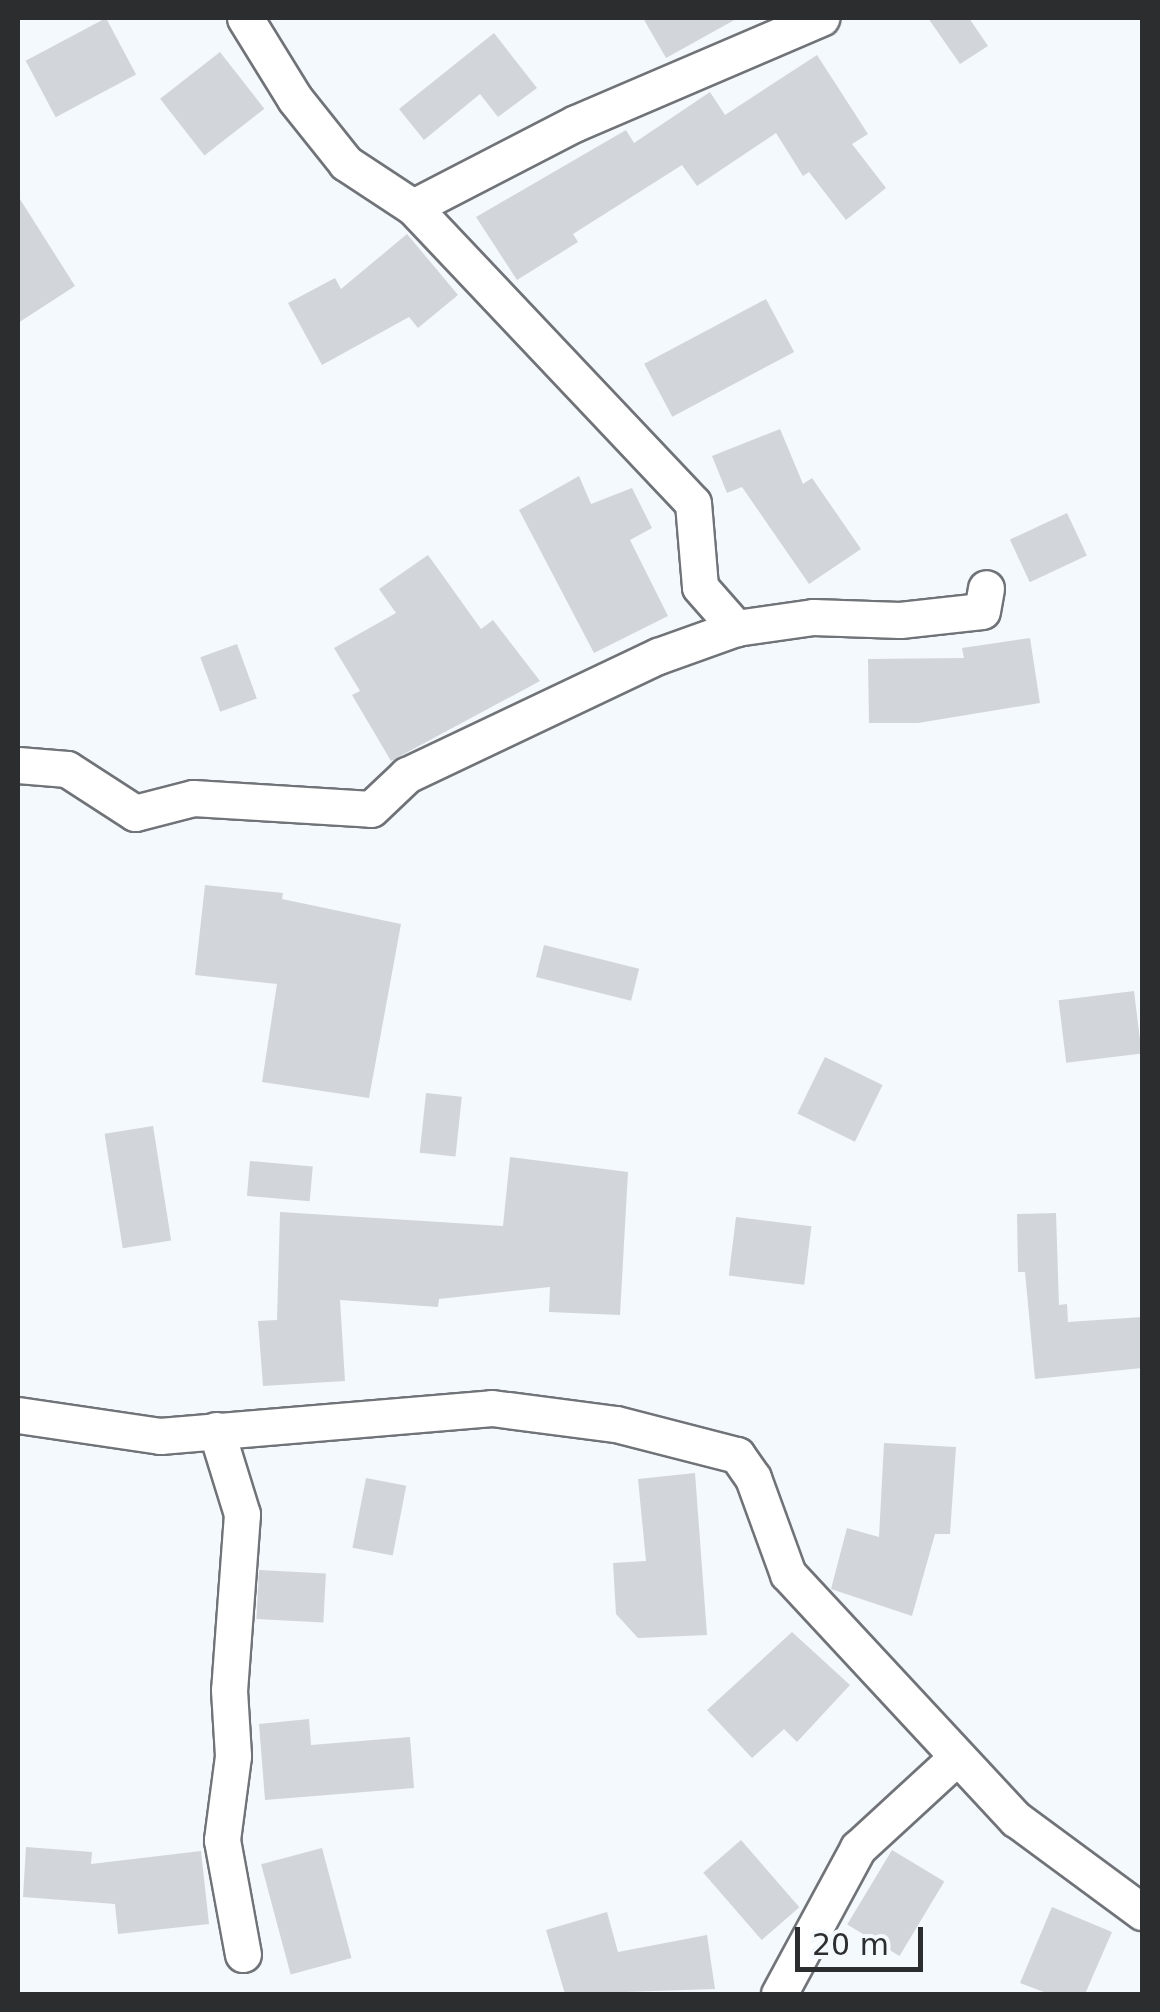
<!DOCTYPE html>
<html>
<head>
<meta charset="utf-8">
<style>
  body { margin:0 }
  #map { position:relative; width:1160px; height:2012px; overflow:hidden; background:#f4f9fe; font-family:"DejaVu Sans",sans-serif }
  div>[style] { position:absolute }
  .building>* { inset:0; background:#d2d6db; transform-origin:0 0 }
  .roads { filter:drop-shadow(2px 0 #707378) drop-shadow(-2px 0 #707378) drop-shadow(0 2px #707378) drop-shadow(0 -2px #707378) }
  .minor>* { height:35px; margin:-17.5px; padding:0 17.5px; transform-origin:17.5px; border-radius:17.5px; background:#fff }
  span { translate:-50% -50%; white-space:nowrap; text-align:center; line-height:1.15; -webkit-text-stroke:10px #f4f9fe; paint-order:stroke }
  .frame { position:absolute; inset:0; border:20px solid #2c2d2f; pointer-events:none }
  .scale { position:absolute; left:795px; top:1927px; width:128px; height:45px; box-sizing:border-box; border:5px solid #2c2d2f; border-top:0; padding-left:12px; font-size:30px; line-height:35px; white-space:nowrap; color:#2c2d2f; -webkit-text-stroke:8px #f4f9fe; paint-order:stroke }
</style>
</head>
<body>
<div id="map">
  <div class="building">
    <i style="left:106px;top:18px;width:64px;height:91px;rotate:62deg"></i>
    <i style="clip-path:polygon(643px 18px,738px 18px,666px 58px)"></i>
    <i style="clip-path:polygon(928px 18px,969px 18px,988px 46px,960px 64px)"></i>
    <i style="clip-path:polygon(494px 33px,537px 88px,498px 117px,480px 94px,424px 140px,399px 109px)"></i>
    <i style="left:220px;top:52px;width:72px;height:76px;rotate:52deg"></i>
    <i style="clip-path:polygon(817px 55px,868px 134px,852px 144px,886px 188px,846px 220px,809px 172px,803px 176px,776px 133px,697px 186px,682px 165px,573px 234px,578px 242px,517px 280px,476px 217px,626px 130px,634px 143px,710px 92px,725px 115px)"></i>
    <i style="clip-path:polygon(18px 196px,75px 286px,18px 323px)"></i>
    <i style="clip-path:polygon(407px 234px,458px 295px,418px 328px,409px 317px,322px 365px,288px 303px,335px 278px,341px 289px)"></i>
    <i style="left:766px;top:299px;width:60px;height:138px;rotate:62deg"></i>
    <i style="clip-path:polygon(780px 429px,803px 484px,812px 478px,861px 549px,809px 584px,742px 487px,727px 493px,712px 456px)"></i>
    <i style="clip-path:polygon(579px 476px,591px 504px,632px 488px,652px 528px,630px 540px,668px 616px,594px 653px,519px 510px)"></i>
    <i style="left:1067px;top:513px;width:47px;height:63px;rotate:65deg"></i>
    <i style="clip-path:polygon(428px 555px,481px 629px,493px 620px,540px 681px,391px 761px,352px 695px,360px 691px,334px 648px,396px 613px,379px 589px)"></i>
    <i style="clip-path:polygon(1030px 638px,1040px 703px,918px 723px,869px 723px,868px 659px,964px 658px,962px 648px)"></i>
    <i style="left:237px;top:644px;width:58px;height:39px;rotate:70deg"></i>
    <i style="clip-path:polygon(205px 885px,283px 893px,282px 899px,401px 924px,369px 1098px,262px 1082px,277px 984px,195px 975px)"></i>
    <i style="left:544px;top:945px;width:98px;height:33px;rotate:14deg"></i>
    <i style="left:1134px;top:991px;width:63px;height:76px;rotate:83deg"></i>
    <i style="left:825px;top:1057px;width:64px;height:63px;rotate:26deg"></i>
    <i style="left:426px;top:1093px;width:36px;height:60px;rotate:6deg"></i>
    <i style="left:153px;top:1126px;width:116px;height:49px;rotate:81deg"></i>
    <i style="clip-path:polygon(510px 1157px,628px 1172px,620px 1315px,549px 1312px,550px 1287px,439px 1299px,438px 1307px,340px 1300px,345px 1381px,263px 1386px,258px 1321px,277px 1320px,280px 1212px,503px 1226px)"></i>
    <i style="left:250px;top:1161px;width:63px;height:35px;rotate:5deg"></i>
    <i style="clip-path:polygon(1056px 1213px,1059px 1305px,1067px 1304px,1068px 1322px,1142px 1317px,1142px 1368px,1035px 1379px,1025px 1272px,1018px 1272px,1017px 1214px)"></i>
    <i style="left:736px;top:1217px;width:76px;height:59px;rotate:7deg"></i>
    <i style="clip-path:polygon(884px 1443px,956px 1447px,950px 1534px,935px 1534px,912px 1616px,831px 1589px,847px 1528px,879px 1537px)"></i>
    <i style="clip-path:polygon(695px 1473px,707px 1635px,638px 1638px,616px 1614px,613px 1563px,646px 1561px,638px 1479px)"></i>
    <i style="left:366px;top:1478px;width:41px;height:71px;rotate:11deg"></i>
    <i style="left:259px;top:1570px;width:67px;height:49px;rotate:3deg"></i>
    <i style="clip-path:polygon(792px 1632px,850px 1685px,797px 1742px,784px 1729px,752px 1758px,707px 1710px)"></i>
    <i style="clip-path:polygon(309px 1719px,311px 1745px,410px 1737px,414px 1788px,265px 1800px,259px 1724px)"></i>
    <i style="left:741px;top:1840px;width:89px;height:50px;rotate:49deg"></i>
    <i style="clip-path:polygon(26px 1847px,92px 1852px,91px 1864px,201px 1851px,209px 1924px,118px 1934px,115px 1904px,23px 1897px)"></i>
    <i style="left:322px;top:1848px;width:114px;height:63px;rotate:75deg"></i>
    <i style="left:892px;top:1850px;width:61px;height:87px;rotate:31deg"></i>
    <i style="clip-path:polygon(1052px 1907px,1112px 1932px,1085px 1994px,1049px 1994px,1020px 1983px)"></i>
    <i style="clip-path:polygon(607px 1912px,618px 1952px,707px 1935px,715px 1989px,565px 1994px,546px 1930px)"></i>
  </div>
  <div class="roads">
    <div class="minor">
      <i style="left:245px;top:18px;width:95px;rotate:58.3deg"></i>
      <i style="left:295px;top:99px;width:82px;rotate:51.4deg"></i>
      <i style="left:346px;top:163px;width:80px;rotate:33.3deg"></i>
      <i style="left:413px;top:207px;width:407px;rotate:46.6deg"></i>
      <i style="left:693px;top:503px;width:84px;rotate:85.2deg"></i>
      <i style="left:700px;top:587px;width:55px;rotate:48.7deg"></i>
      <i style="left:413px;top:207px;width:183px;rotate:-27.3deg"></i>
      <i style="left:576px;top:123px;width:267px;rotate:-23.2deg"></i>
      <i style="left:18px;top:765px;width:49px;rotate:4.7deg"></i>
      <i style="left:67px;top:769px;width:81px;rotate:32.9deg"></i>
      <i style="left:135px;top:813px;width:60px;rotate:-14.5deg"></i>
      <i style="left:193px;top:798px;width:178px;rotate:3.5deg"></i>
      <i style="left:371px;top:809px;width:50px;rotate:-43.4deg"></i>
      <i style="left:407px;top:775px;width:278px;rotate:-25.4deg"></i>
      <i style="left:658px;top:656px;width:83px;rotate:-19.7deg"></i>
      <i style="left:736px;top:628px;width:78px;rotate:-8.1deg"></i>
      <i style="left:813px;top:617px;width:87px;rotate:2deg"></i>
      <i style="left:900px;top:620px;width:82px;rotate:-6.3deg"></i>
      <i style="left:982px;top:611px;width:23px;rotate:-80deg"></i>
      <i style="left:18px;top:1415px;width:144px;rotate:8.4deg"></i>
      <i style="left:160px;top:1436px;width:333px;rotate:-4.8deg"></i>
      <i style="left:492px;top:1408px;width:125px;rotate:7.4deg"></i>
      <i style="left:616px;top:1424px;width:125px;rotate:14.4deg"></i>
      <i style="left:737px;top:1455px;width:28px;rotate:55deg"></i>
      <i style="left:753px;top:1478px;width:102px;rotate:70deg"></i>
      <i style="left:788px;top:1574px;width:335px;rotate:47.1deg"></i>
      <i style="left:1016px;top:1819px;width:157px;rotate:36.4deg"></i>
      <i style="left:216px;top:1430px;width:88px;rotate:72.8deg"></i>
      <i style="left:242px;top:1514px;width:176px;rotate:94.2deg"></i>
      <i style="left:229px;top:1690px;width:66px;rotate:86.5deg"></i>
      <i style="left:233px;top:1756px;width:85px;rotate:97.5deg"></i>
      <i style="left:222px;top:1840px;width:116px;rotate:79.6deg"></i>
      <i style="left:779px;top:1994px;width:166px;rotate:-61.6deg"></i>
      <i style="left:858px;top:1848px;width:133px;rotate:-42.6deg"></i>
    </div>
  </div>
  <div class="frame"></div>
  <div class="scale">20 m</div>
</div>
</body>
</html>
